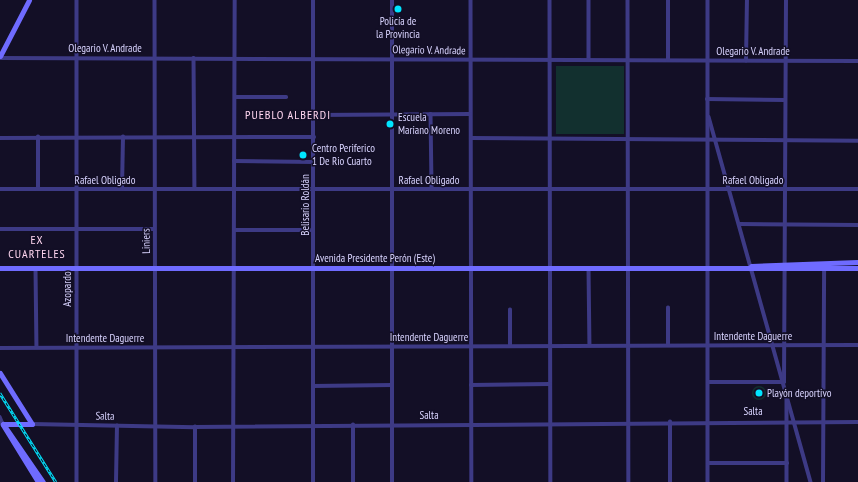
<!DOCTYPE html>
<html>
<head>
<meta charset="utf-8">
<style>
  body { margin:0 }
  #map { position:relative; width:858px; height:482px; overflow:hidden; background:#130f26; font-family:"PT Sans Narrow",sans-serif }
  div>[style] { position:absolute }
  .green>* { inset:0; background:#12302f; transform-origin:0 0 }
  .round { border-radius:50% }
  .minor>* { height:3.5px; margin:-1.75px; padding:0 1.75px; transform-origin:1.75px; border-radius:1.75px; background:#3d3a85 }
  .secondary>* { height:5px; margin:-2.5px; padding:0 2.5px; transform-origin:2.5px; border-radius:2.5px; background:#6f6bff }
  .rail>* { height:2.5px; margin-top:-1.25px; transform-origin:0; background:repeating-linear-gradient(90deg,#130f26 0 3px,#00e5ff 0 6px); box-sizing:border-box; border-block:1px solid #00e5ff }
  .dots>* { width:11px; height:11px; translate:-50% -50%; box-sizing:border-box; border:2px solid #130f26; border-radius:50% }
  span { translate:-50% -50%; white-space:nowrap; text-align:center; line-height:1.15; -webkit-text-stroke:3px #130f26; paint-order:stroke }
  .poi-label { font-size:11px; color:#d9d4ff }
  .left { translate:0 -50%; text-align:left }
  .street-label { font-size:11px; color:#d9d4ff }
  .neighbourhood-label { font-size:12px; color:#ffd6f0; letter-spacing:1px }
</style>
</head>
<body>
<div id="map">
  <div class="green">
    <i style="left:556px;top:66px;width:68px;height:68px"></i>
    <i class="round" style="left:752px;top:386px;width:14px;height:14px"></i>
  </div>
  <div class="minor">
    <i style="left:77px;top:0;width:482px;rotate:90deg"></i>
    <i style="left:155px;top:0;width:482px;rotate:89.9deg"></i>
    <i style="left:471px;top:0;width:482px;rotate:89.9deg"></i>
    <i style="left:550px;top:0;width:482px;rotate:89.9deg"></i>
    <i style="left:589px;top:0;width:60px;rotate:90deg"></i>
    <i style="left:628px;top:0;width:482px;rotate:89.9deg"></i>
    <i style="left:708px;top:0;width:482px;rotate:90deg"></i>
    <i style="left:0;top:58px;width:858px;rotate:0.2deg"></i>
    <i style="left:194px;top:58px;width:131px;rotate:89.6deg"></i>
    <i style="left:668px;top:60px;width:60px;rotate:-90deg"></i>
    <i style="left:746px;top:61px;width:61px;rotate:-89.1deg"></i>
    <i style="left:235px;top:97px;width:51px"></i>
    <i style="left:707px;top:99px;width:78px;rotate:0.7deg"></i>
    <i style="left:431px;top:114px;width:75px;rotate:89.2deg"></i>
    <i style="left:314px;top:115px;width:156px;rotate:-0.4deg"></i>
    <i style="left:709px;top:117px;width:379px;rotate:74.4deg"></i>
    <i style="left:0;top:138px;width:314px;rotate:-0.2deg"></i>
    <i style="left:471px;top:138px;width:387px;rotate:0.4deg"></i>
    <i style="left:234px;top:161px;width:80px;rotate:0.7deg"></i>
    <i style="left:0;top:189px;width:858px"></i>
    <i style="left:38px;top:189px;width:52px;rotate:-90deg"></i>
    <i style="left:122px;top:189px;width:52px;rotate:-88.9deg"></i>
    <i style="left:740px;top:224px;width:118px;rotate:0.5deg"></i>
    <i style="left:0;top:229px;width:154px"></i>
    <i style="left:234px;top:230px;width:79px"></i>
    <i style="left:589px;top:268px;width:77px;rotate:89.3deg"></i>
    <i style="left:36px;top:269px;width:78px;rotate:89.3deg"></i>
    <i style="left:510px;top:345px;width:35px;rotate:-90deg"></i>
    <i style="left:668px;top:345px;width:37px;rotate:-90deg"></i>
    <i style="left:0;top:348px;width:858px;rotate:-0.2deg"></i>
    <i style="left:708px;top:382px;width:76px"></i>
    <i style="left:784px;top:382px;width:382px;rotate:-89.7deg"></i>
    <i style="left:471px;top:385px;width:79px;rotate:-0.7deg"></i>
    <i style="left:313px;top:386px;width:79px;rotate:-0.7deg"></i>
    <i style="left:787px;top:397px;width:85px;rotate:90deg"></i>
    <i style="left:0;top:417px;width:8px;rotate:67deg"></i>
    <i style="left:3px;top:424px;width:3px;rotate:180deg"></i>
    <i style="left:32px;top:424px;width:163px;rotate:1.1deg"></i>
    <i style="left:195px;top:427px;width:663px;rotate:-0.43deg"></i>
    <i style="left:708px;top:463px;width:79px"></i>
    <i style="left:116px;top:482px;width:56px;rotate:-89deg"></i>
    <i style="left:195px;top:482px;width:55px;rotate:-90deg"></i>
    <i style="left:233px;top:482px;width:482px;rotate:-89.8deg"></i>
    <i style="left:313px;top:482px;width:482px;rotate:-90deg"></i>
    <i style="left:353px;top:482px;width:57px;rotate:-90deg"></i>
    <i style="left:392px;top:482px;width:482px;rotate:-90deg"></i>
    <i style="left:670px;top:482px;width:60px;rotate:-90deg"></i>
    <i style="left:823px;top:482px;width:215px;rotate:-89.7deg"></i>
  </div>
  <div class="secondary">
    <i style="left:0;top:56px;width:63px;rotate:-62.6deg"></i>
    <i style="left:751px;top:266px;width:107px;rotate:-2.1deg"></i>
    <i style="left:0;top:268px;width:858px"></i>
    <i style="left:0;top:373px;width:60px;rotate:57.9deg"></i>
    <i style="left:3px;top:424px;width:70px;rotate:55.4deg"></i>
    <i style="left:3px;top:424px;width:29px"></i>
    <i style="left:3px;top:425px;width:67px;rotate:58.4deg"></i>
  </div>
  <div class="rail">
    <i style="left:0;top:393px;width:105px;rotate:57.8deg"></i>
  </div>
  <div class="dots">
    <i style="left:398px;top:9px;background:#00e5ff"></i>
    <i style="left:390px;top:124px;background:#00e5ff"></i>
    <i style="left:303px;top:155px;background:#00e5ff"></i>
    <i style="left:759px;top:393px;background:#00e5ff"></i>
  </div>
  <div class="poi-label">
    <span style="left:398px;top:28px">Policía de<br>la Provincia</span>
    <span class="left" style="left:398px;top:124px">Escuela<br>Mariano Moreno</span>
    <span class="left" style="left:312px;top:155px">Centro Periferico<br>1 De Rio Cuarto</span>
    <span class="left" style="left:767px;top:393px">Playón deportivo</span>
  </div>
  <div class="street-label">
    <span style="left:105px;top:48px">Olegario V. Andrade</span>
    <span style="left:429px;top:50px;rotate:1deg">Olegario V. Andrade</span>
    <span style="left:753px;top:51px">Olegario V. Andrade</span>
    <span style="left:105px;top:180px">Rafael Obligado</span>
    <span style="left:429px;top:180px">Rafael Obligado</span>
    <span style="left:753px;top:180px">Rafael Obligado</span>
    <span style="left:305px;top:205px;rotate:-90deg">Belisario Roldán</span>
    <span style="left:146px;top:241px;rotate:-91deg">Liniers</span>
    <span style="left:375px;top:258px">Avenida Presidente Perón (Este)</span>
    <span style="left:67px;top:289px;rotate:-90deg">Azopardo</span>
    <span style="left:753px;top:336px">Intendente Daguerre</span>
    <span style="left:429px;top:337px">Intendente Daguerre</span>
    <span style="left:105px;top:338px">Intendente Daguerre</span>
    <span style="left:753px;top:411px">Salta</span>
    <span style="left:429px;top:415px">Salta</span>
    <span style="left:105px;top:416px;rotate:1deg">Salta</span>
  </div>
  <div class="neighbourhood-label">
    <span style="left:288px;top:115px">PUEBLO ALBERDI</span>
    <span style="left:37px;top:247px">EX<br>CUARTELES</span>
  </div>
</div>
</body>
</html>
